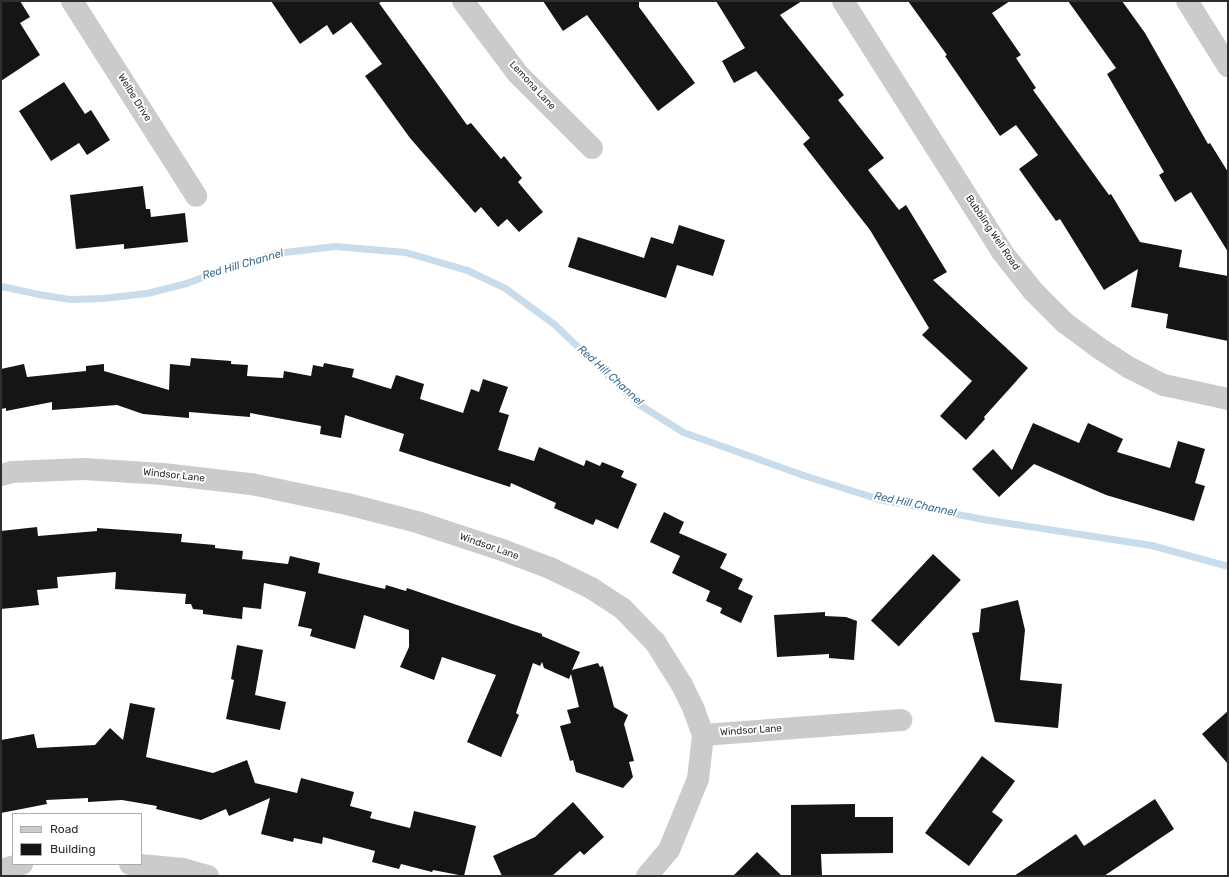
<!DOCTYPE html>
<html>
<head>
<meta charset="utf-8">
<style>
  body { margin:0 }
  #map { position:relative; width:1229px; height:877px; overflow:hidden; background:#fff; font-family:Rubik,sans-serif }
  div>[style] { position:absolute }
  .stream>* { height:7px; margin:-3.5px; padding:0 3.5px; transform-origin:3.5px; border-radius:3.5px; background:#c9dceb }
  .building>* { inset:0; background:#151515; transform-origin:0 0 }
  .minor>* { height:22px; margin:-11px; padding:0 11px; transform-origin:11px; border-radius:11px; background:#cbcbcb }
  span { translate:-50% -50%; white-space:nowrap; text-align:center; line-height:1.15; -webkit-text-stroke:4px #fff; paint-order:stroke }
  .street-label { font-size:10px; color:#2e2e2e }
  .water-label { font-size:11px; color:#3e6c8f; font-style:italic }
  .frame { position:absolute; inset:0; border:2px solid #2e2e2e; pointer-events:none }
  .legend { position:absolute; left:12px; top:813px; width:130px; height:52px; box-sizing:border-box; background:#fff; border:1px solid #ababab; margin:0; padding:5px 7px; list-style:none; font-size:12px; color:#2e2e2e }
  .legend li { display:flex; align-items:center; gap:8px; height:20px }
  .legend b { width:20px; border:1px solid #ababab }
</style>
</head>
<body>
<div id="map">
  <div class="stream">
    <i style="left:1px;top:286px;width:38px;rotate:12deg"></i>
    <i style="left:38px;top:294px;width:33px;rotate:9deg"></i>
    <i style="left:71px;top:299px;width:31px;rotate:-2deg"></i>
    <i style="left:102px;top:298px;width:45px;rotate:-6.3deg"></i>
    <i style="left:147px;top:293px;width:40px;rotate:-14.4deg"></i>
    <i style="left:186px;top:283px;width:49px;rotate:-20.3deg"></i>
    <i style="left:232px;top:266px;width:46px;rotate:-16.5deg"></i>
    <i style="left:276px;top:253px;width:59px;rotate:-6.8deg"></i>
    <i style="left:335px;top:246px;width:70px;rotate:4.9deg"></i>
    <i style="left:405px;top:252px;width:65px;rotate:16.2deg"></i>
    <i style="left:467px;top:270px;width:42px;rotate:25.3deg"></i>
    <i style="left:505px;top:288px;width:61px;rotate:36.3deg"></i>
    <i style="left:554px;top:324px;width:115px;rotate:43.6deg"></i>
    <i style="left:637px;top:403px;width:54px;rotate:32.2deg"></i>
    <i style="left:683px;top:432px;width:127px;rotate:19.7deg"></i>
    <i style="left:803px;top:475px;width:80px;rotate:17.5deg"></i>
    <i style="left:879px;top:499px;width:106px;rotate:10.9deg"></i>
    <i style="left:983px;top:519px;width:170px;rotate:8.8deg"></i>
    <i style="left:1151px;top:545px;width:80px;rotate:15.3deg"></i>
  </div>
  <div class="building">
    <i style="clip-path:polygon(1px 1px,20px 1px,30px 17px,20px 23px,40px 55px,1px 81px)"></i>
    <i style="clip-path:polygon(271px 1px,383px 1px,379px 3px,467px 125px,471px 123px,501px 159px,504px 156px,522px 178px,518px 182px,543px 212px,519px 232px,507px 219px,498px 227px,481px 207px,475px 213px,410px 138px,365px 76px,382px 64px,351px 22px,333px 35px,327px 25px,300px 44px)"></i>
    <i style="clip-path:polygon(543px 1px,639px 1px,639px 7px,695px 83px,658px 111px,587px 15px,563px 31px)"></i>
    <i style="clip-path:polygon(716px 1px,802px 1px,780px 15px,844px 95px,838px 100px,884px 158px,868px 170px,899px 210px,906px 205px,947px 272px,933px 280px,1028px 368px,984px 417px,985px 419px,966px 440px,940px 416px,972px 381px,922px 335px,929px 328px,870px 230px,803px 144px,810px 138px,756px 71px,734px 83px,722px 61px,745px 48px)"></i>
    <i style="clip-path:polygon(908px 1px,1010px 1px,992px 13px,1021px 55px,1016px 58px,1036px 88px,1033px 90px,1109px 195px,1111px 194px,1140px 242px,1182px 250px,1179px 267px,1228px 276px,1228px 341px,1166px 328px,1168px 314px,1131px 307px,1138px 269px,1104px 290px,1060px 219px,1056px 221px,1019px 169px,1038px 155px,1016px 125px,1000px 136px,945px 56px,947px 55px)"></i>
    <i style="clip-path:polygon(1068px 1px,1122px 1px,1145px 33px,1208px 144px,1210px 143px,1228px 172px,1228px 252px,1191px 192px,1175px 202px,1159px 175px,1164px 172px,1107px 74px,1116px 68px)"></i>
    <i style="clip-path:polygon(64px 82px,85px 114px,91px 110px,110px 140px,87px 155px,79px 143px,51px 161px,19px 111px)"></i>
    <i style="clip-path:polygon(143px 186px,146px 209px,150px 209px,151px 217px,185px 213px,188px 242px,124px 249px,124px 244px,76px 249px,70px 195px)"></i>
    <i style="clip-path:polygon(679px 225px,725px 240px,713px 276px,677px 265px,666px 298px,568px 267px,578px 237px,644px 258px,651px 237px,673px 244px)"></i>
    <i style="clip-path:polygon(191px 358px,231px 361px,231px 364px,248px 365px,247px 376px,283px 378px,284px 371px,311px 376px,313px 365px,323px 367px,324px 363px,354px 369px,352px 377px,391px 389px,396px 375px,424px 384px,420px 399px,463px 413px,471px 389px,479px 392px,483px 379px,508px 387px,499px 412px,509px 415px,498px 450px,534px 461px,539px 447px,584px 466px,586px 460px,600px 466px,602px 462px,624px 471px,621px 477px,637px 484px,618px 529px,596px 519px,593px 525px,554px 508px,556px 503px,511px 483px,510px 487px,399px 451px,404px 434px,345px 415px,341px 438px,320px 434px,321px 426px,250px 413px,250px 417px,189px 412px,189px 418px,143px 414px,117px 405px,52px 410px,52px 402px,6px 411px,6px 408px,1px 409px,1px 369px,24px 364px,27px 377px,86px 371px,86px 366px,104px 364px,104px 371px,169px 390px,170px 364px,190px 366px)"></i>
    <i style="clip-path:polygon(1033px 423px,1079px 443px,1088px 423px,1123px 439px,1117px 452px,1170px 468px,1178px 441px,1205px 449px,1195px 483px,1205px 486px,1194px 521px,1106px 495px,1034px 464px,999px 497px,972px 469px,993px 449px,1012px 470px)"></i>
    <i style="clip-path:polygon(664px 512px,684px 522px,679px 533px,727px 554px,720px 568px,743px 579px,738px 589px,753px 596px,741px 623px,720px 613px,722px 608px,706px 601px,710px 591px,672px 573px,680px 556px,650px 542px)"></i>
    <i style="clip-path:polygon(37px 527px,38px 536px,97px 531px,97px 528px,182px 534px,181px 542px,215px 545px,215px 548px,243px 551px,242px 559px,288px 564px,290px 556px,320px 563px,318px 573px,385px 589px,386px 585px,406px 591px,407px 588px,542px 634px,542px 636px,580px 652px,572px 670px,598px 663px,600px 667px,603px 666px,614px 707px,628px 715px,624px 724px,634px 761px,629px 762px,633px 777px,623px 788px,576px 772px,573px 760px,570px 761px,560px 726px,571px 723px,567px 710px,579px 707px,571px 674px,569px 679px,544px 668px,542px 662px,540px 666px,533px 663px,516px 713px,519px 715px,501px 757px,467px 742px,496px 675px,442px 657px,434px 680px,400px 667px,409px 647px,409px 630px,364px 615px,355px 649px,310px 636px,312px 629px,298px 626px,306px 592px,264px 583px,261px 609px,243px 607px,242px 619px,203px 614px,203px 610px,193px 609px,191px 604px,185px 604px,186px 594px,115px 589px,116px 572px,57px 577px,58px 588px,37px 590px,39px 605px,1px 609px,1px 531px)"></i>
    <i style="left:933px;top:554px;width:38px;height:91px;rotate:43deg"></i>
    <i style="clip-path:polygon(1018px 600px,1025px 630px,1020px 680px,1062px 684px,1058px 728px,995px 722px,972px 633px,979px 632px,981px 609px)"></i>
    <i style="clip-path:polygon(825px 612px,825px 616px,846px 617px,857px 621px,854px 660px,829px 658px,829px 654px,777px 657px,774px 615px)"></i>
    <i style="clip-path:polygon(237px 645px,263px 650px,255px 695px,286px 702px,280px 730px,226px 719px,234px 680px,231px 679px)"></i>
    <i style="clip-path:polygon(130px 703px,155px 708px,146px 757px,213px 773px,247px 760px,255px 783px,297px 793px,301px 778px,354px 792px,350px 806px,372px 812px,370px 818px,410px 828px,414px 811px,476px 826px,464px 876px,433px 870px,432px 872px,401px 864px,399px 869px,372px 862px,375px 851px,323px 837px,322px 844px,294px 838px,293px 842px,261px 834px,270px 798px,229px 816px,226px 809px,201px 820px,156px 809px,157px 806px,122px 800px,88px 802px,88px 798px,46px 800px,47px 804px,1px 813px,1px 740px,34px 734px,37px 748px,95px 745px,110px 728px,123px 740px)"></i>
    <i style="clip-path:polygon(1228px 711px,1228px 764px,1202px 734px)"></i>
    <i style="clip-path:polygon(982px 756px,1015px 781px,992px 812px,1003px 820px,969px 866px,925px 833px)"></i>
    <i style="clip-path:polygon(1155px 799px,1174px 829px,1104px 876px,1014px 876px,1076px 834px,1084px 846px)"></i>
    <i style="clip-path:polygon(573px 802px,604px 837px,584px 855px,580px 851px,552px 876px,502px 876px,493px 856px,535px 837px)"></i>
    <i style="clip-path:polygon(855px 804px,855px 817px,893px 817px,893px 853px,821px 854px,822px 876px,791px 876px,791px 805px)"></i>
    <i style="clip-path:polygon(757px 852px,782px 876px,733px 876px)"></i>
  </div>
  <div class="minor">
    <i style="left:72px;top:1px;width:231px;rotate:57.5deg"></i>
    <i style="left:463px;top:1px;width:90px;rotate:53.1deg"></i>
    <i style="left:517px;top:73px;width:106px;rotate:45deg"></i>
    <i style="left:843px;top:1px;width:297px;rotate:57.6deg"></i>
    <i style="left:1002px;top:252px;width:50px;rotate:51.5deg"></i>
    <i style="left:1033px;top:291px;width:45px;rotate:45deg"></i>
    <i style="left:1065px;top:323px;width:42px;rotate:36.3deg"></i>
    <i style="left:1099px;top:348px;width:37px;rotate:33deg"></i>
    <i style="left:1130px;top:368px;width:38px;rotate:27deg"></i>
    <i style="left:1164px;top:385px;width:66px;rotate:12.3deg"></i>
    <i style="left:1187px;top:1px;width:77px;rotate:57.8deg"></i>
    <i style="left:1px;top:475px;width:11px;rotate:-15deg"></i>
    <i style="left:12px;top:472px;width:72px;rotate:-2.4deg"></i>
    <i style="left:84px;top:469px;width:79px;rotate:3.6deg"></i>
    <i style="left:163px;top:474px;width:89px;rotate:6.5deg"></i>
    <i style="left:251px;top:484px;width:98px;rotate:11.8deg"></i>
    <i style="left:347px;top:504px;width:72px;rotate:14.4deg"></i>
    <i style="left:417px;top:522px;width:93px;rotate:18.2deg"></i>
    <i style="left:505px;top:551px;width:48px;rotate:20.7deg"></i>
    <i style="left:550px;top:568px;width:46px;rotate:26deg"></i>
    <i style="left:591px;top:588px;width:38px;rotate:33deg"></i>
    <i style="left:623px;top:609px;width:46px;rotate:45.9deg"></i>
    <i style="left:655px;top:642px;width:51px;rotate:57.9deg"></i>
    <i style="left:682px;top:685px;width:28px;rotate:64deg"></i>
    <i style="left:694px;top:710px;width:27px;rotate:70deg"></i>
    <i style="left:703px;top:735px;width:199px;rotate:-4.3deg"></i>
    <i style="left:130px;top:864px;width:53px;rotate:5.4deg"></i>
    <i style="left:183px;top:869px;width:26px;rotate:16deg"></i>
    <i style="left:1px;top:870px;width:22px;rotate:-16deg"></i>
    <i style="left:647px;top:876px;width:34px;rotate:-50deg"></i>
    <i style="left:669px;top:850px;width:77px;rotate:-67.8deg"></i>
    <i style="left:698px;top:779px;width:44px;rotate:-83.5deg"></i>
  </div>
  <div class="street-label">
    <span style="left:532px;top:86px;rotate:47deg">Lemona Lane</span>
    <span style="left:134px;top:98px;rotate:58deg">Welbe Drive</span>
    <span style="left:992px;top:233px;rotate:56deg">Bubbling Well Road</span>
    <span style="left:174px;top:476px;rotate:6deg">Windsor Lane</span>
    <span style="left:489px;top:547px;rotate:19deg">Windsor Lane</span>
    <span style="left:751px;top:731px;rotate:-4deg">Windsor Lane</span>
  </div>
  <div class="water-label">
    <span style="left:243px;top:265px;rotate:-16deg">Red Hill Channel</span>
    <span style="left:610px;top:376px;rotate:42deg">Red Hill Channel</span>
    <span style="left:915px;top:505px;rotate:12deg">Red Hill Channel</span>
  </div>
  <div class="frame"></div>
  <ul class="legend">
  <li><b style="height:5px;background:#cbcbcb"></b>Road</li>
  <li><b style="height:11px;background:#151515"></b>Building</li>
  </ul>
</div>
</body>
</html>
